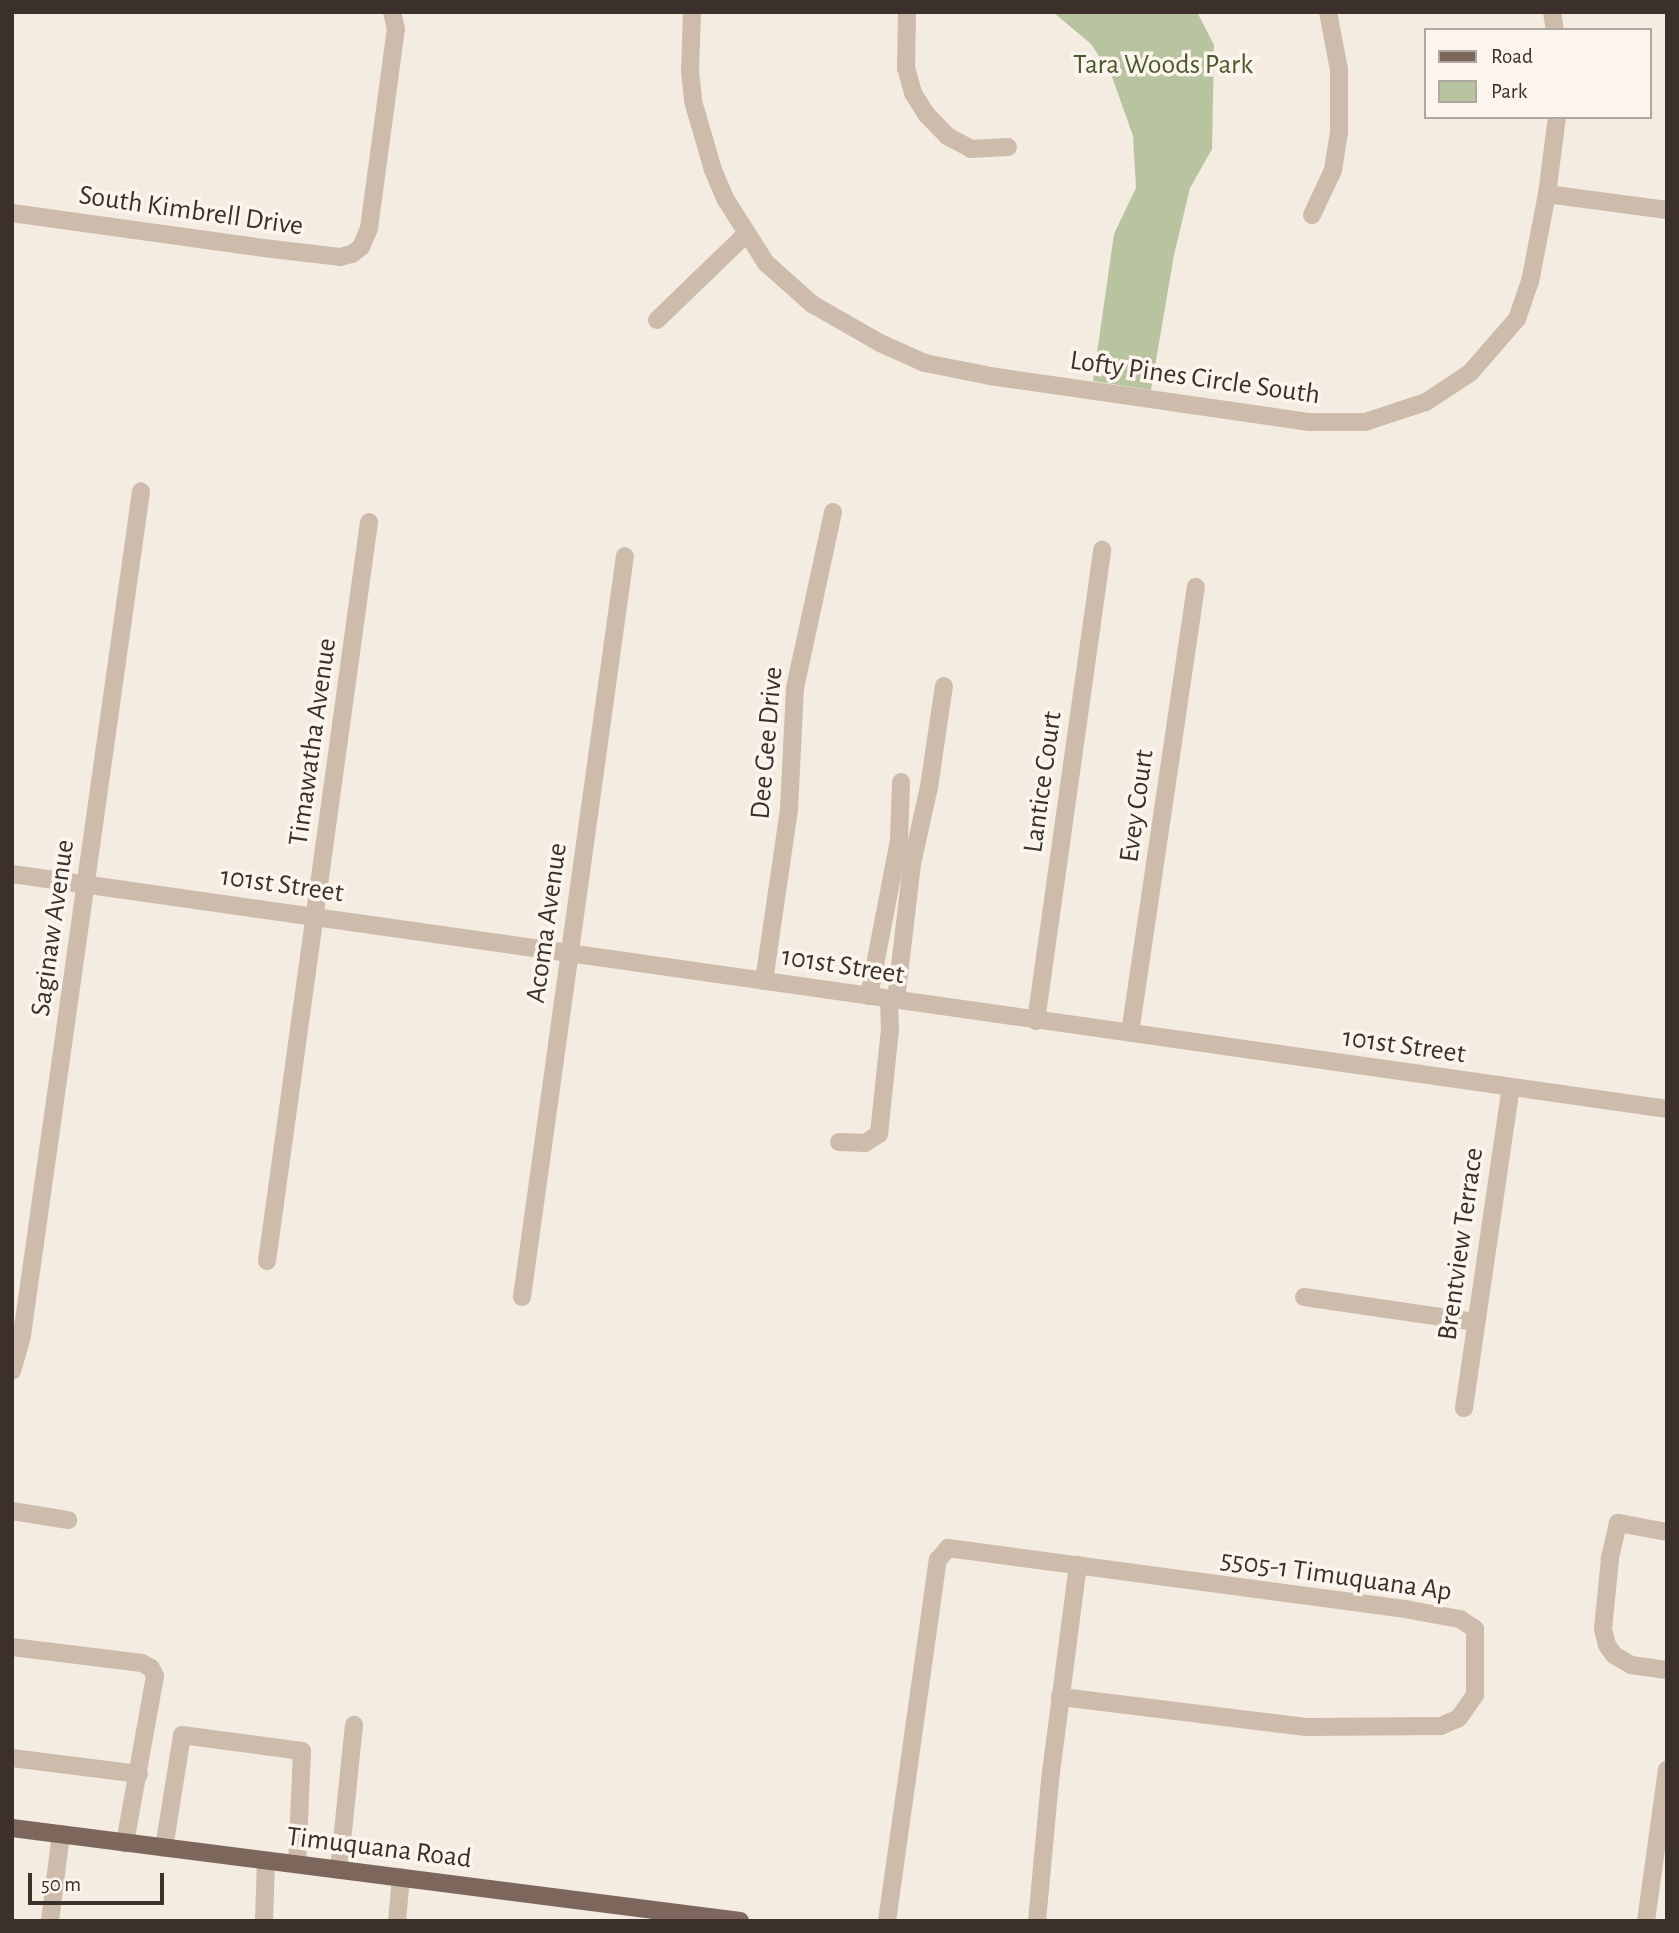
<!DOCTYPE html>
<html>
<head>
<meta charset="utf-8">
<style>
  body { margin:0 }
  #map { position:relative; width:1679px; height:1933px; overflow:hidden; background:#f4ebe1; font-family:"Alegreya Sans",sans-serif }
  div>[style] { position:absolute }
  .green>* { inset:0; background:#b8c4a0 }
  .minor>* { height:18px; margin:-9px; padding:0 9px; transform-origin:9px; border-radius:9px; background:#cdbbac }
  .major>* { height:18px; margin:-9px; padding:0 9px; transform-origin:9px; border-radius:9px; background:#7d675c }
  span { translate:-50% -50%; white-space:nowrap; text-align:center; line-height:1.15; -webkit-text-stroke:7px #fbf5ee; paint-order:stroke }
  .park-label { font-size:28px; color:#4a5a2e }
  .street-label { font-size:28px; color:#3b302b }
  .frame { position:absolute; inset:0; border:14px solid #3b302b; pointer-events:none }
  .legend { position:absolute; left:1424px; top:28px; width:228px; height:91px; box-sizing:border-box; background:#fbf5ee; border:2px solid #aea6a0; margin:0; padding:9px 12px; list-style:none; font-size:21px; color:#3b302b }
  .legend li { display:flex; align-items:center; gap:14px; height:35px }
  .legend b { width:35px; border:2px solid #aea6a0 }
  .scale { position:absolute; left:28px; top:1873px; width:136px; height:32px; box-sizing:border-box; border:4px solid #3b302b; border-top:0; padding-left:9px; font-size:21px; line-height:24px; white-space:nowrap; color:#3b302b; -webkit-text-stroke:5px #fbf5ee; paint-order:stroke }
</style>
</head>
<body>
<div id="map">
  <div class="green">
    <i style="clip-path:polygon(1053px 12px,1197px 12px,1214px 45px,1212px 149px,1190px 188px,1174px 255px,1151px 390px,1093px 381px,1114px 234px,1136px 188px,1133px 136px,1111px 74px,1091px 44px)"></i>
  </div>
  <div class="minor">
    <i style="left:692px;top:12px;width:59px;rotate:91.9deg"></i>
    <i style="left:690px;top:71px;width:30px;rotate:84deg"></i>
    <i style="left:693px;top:101px;width:72px;rotate:73.8deg"></i>
    <i style="left:713px;top:170px;width:33px;rotate:67deg"></i>
    <i style="left:726px;top:200px;width:75px;rotate:57.6deg"></i>
    <i style="left:766px;top:263px;width:62px;rotate:41.7deg"></i>
    <i style="left:812px;top:304px;width:78px;rotate:29.8deg"></i>
    <i style="left:880px;top:343px;width:49px;rotate:24deg"></i>
    <i style="left:925px;top:363px;width:66px;rotate:11.3deg"></i>
    <i style="left:990px;top:376px;width:323px;rotate:8.2deg"></i>
    <i style="left:1310px;top:422px;width:55px"></i>
    <i style="left:1365px;top:422px;width:64px;rotate:-18.2deg"></i>
    <i style="left:1426px;top:402px;width:53px;rotate:-33.4deg"></i>
    <i style="left:1470px;top:373px;width:72px;rotate:-49deg"></i>
    <i style="left:1517px;top:319px;width:39px;rotate:-71deg"></i>
    <i style="left:1530px;top:282px;width:90px;rotate:-79.1deg"></i>
    <i style="left:1547px;top:194px;width:78px;rotate:-82.6deg"></i>
    <i style="left:907px;top:12px;width:56px;rotate:91deg"></i>
    <i style="left:906px;top:68px;width:26px;rotate:74deg"></i>
    <i style="left:913px;top:93px;width:25px;rotate:58deg"></i>
    <i style="left:926px;top:114px;width:30px;rotate:46deg"></i>
    <i style="left:947px;top:136px;width:27px;rotate:28deg"></i>
    <i style="left:971px;top:149px;width:37px;rotate:-3deg"></i>
    <i style="left:1552px;top:12px;width:18px;rotate:81deg"></i>
    <i style="left:1547px;top:194px;width:121px;rotate:7.6deg"></i>
    <i style="left:12px;top:213px;width:262px;rotate:7.9deg"></i>
    <i style="left:272px;top:249px;width:68px;rotate:6.7deg"></i>
    <i style="left:340px;top:257px;width:12px;rotate:-14deg"></i>
    <i style="left:352px;top:254px;width:11px;rotate:-38deg"></i>
    <i style="left:361px;top:247px;width:21px;rotate:-67deg"></i>
    <i style="left:369px;top:228px;width:201px;rotate:-82.3deg"></i>
    <i style="left:396px;top:29px;width:17px;rotate:-103deg"></i>
    <i style="left:1312px;top:215px;width:50px;rotate:-65deg"></i>
    <i style="left:1333px;top:170px;width:38px;rotate:-81deg"></i>
    <i style="left:1339px;top:132px;width:62px;rotate:-90deg"></i>
    <i style="left:1339px;top:70px;width:59px;rotate:-100.7deg"></i>
    <i style="left:657px;top:320px;width:124px;rotate:-44deg"></i>
    <i style="left:12px;top:874px;width:1672px;rotate:8.08deg"></i>
    <i style="left:764px;top:981px;width:173px;rotate:-81.7deg"></i>
    <i style="left:789px;top:810px;width:122px;rotate:-87.2deg"></i>
    <i style="left:795px;top:688px;width:180px;rotate:-77.8deg"></i>
    <i style="left:869px;top:996px;width:159px;rotate:-79.1deg"></i>
    <i style="left:899px;top:840px;width:58px;rotate:-88deg"></i>
    <i style="left:896px;top:1000px;width:137px;rotate:-83.3deg"></i>
    <i style="left:912px;top:864px;width:79px;rotate:-77.6deg"></i>
    <i style="left:929px;top:787px;width:102px;rotate:-81.6deg"></i>
    <i style="left:1036px;top:1021px;width:476px;rotate:-82deg"></i>
    <i style="left:1130px;top:1033px;width:451px;rotate:-81.6deg"></i>
    <i style="left:839px;top:1142px;width:26px;rotate:2deg"></i>
    <i style="left:865px;top:1143px;width:17px;rotate:-33deg"></i>
    <i style="left:879px;top:1134px;width:105px;rotate:-84deg"></i>
    <i style="left:890px;top:1030px;width:31px;rotate:-92deg"></i>
    <i style="left:267px;top:1261px;width:746px;rotate:-82.14deg"></i>
    <i style="left:522px;top:1297px;width:748px;rotate:-82.09deg"></i>
    <i style="left:1304px;top:1297px;width:174px;rotate:8.3deg"></i>
    <i style="left:12px;top:1371px;width:37px;rotate:-74deg"></i>
    <i style="left:22px;top:1335px;width:852px;rotate:-81.97deg"></i>
    <i style="left:1464px;top:1408px;width:324px;rotate:-81.7deg"></i>
    <i style="left:12px;top:1511px;width:57px;rotate:9.1deg"></i>
    <i style="left:1667px;top:1532px;width:50px;rotate:-169.6deg"></i>
    <i style="left:1618px;top:1523px;width:37px;rotate:103deg"></i>
    <i style="left:1610px;top:1559px;width:70px;rotate:95.7deg"></i>
    <i style="left:1603px;top:1629px;width:16px;rotate:76deg"></i>
    <i style="left:1607px;top:1645px;width:12px;rotate:55deg"></i>
    <i style="left:1614px;top:1655px;width:20px;rotate:30deg"></i>
    <i style="left:1631px;top:1665px;width:36px;rotate:8deg"></i>
    <i style="left:12px;top:1647px;width:131px;rotate:7deg"></i>
    <i style="left:142px;top:1663px;width:10px;rotate:29deg"></i>
    <i style="left:151px;top:1668px;width:9px;rotate:63deg"></i>
    <i style="left:155px;top:1676px;width:170px;rotate:100.2deg"></i>
    <i style="left:12px;top:1758px;width:128px;rotate:7.2deg"></i>
    <i style="left:164px;top:1848px;width:114px;rotate:-80.9deg"></i>
    <i style="left:182px;top:1735px;width:121px;rotate:7.6deg"></i>
    <i style="left:302px;top:1751px;width:113px;rotate:92.5deg"></i>
    <i style="left:339px;top:1870px;width:146px;rotate:-84.1deg"></i>
    <i style="left:50px;top:1921px;width:88px;rotate:-82.8deg"></i>
    <i style="left:264px;top:1921px;width:60px;rotate:-88.1deg"></i>
    <i style="left:397px;top:1921px;width:44px;rotate:-84.8deg"></i>
    <i style="left:887px;top:1921px;width:365px;rotate:-82deg"></i>
    <i style="left:938px;top:1560px;width:16px;rotate:-50deg"></i>
    <i style="left:948px;top:1548px;width:466px;rotate:7.6deg"></i>
    <i style="left:1410px;top:1610px;width:51px;rotate:10.2deg"></i>
    <i style="left:1460px;top:1619px;width:18px;rotate:34deg"></i>
    <i style="left:1475px;top:1629px;width:66px;rotate:90deg"></i>
    <i style="left:1475px;top:1695px;width:28px;rotate:125deg"></i>
    <i style="left:1459px;top:1718px;width:20px;rotate:156deg"></i>
    <i style="left:1441px;top:1726px;width:135px;rotate:179.6deg"></i>
    <i style="left:1306px;top:1727px;width:248px;rotate:-173deg"></i>
    <i style="left:1037px;top:1921px;width:142px;rotate:-84.7deg"></i>
    <i style="left:1050px;top:1780px;width:217px;rotate:-82.6deg"></i>
    <i style="left:1646px;top:1921px;width:153px;rotate:-82.1deg"></i>
  </div>
  <div class="major">
    <i style="left:12px;top:1828px;width:734px;rotate:7.28deg"></i>
  </div>
  <div class="park-label">
    <span style="left:1163px;top:65px">Tara Woods Park</span>
  </div>
  <div class="street-label">
    <span style="left:191px;top:211px;rotate:8deg">South Kimbrell Drive</span>
    <span style="left:1195px;top:378px;rotate:8deg">Lofty Pines Circle South</span>
    <span style="left:313px;top:742px;rotate:-82deg">Timawatha Avenue</span>
    <span style="left:767px;top:743px;rotate:-85deg">Dee Gee Drive</span>
    <span style="left:1043px;top:782px;rotate:-82deg">Lantice Court</span>
    <span style="left:1137px;top:806px;rotate:-82deg">Evey Court</span>
    <span style="left:282px;top:885px;rotate:8deg">101st Street</span>
    <span style="left:547px;top:923px;rotate:-82deg">Acoma Avenue</span>
    <span style="left:53px;top:928px;rotate:-82deg">Saginaw Avenue</span>
    <span style="left:843px;top:966px;rotate:9deg">101st Street</span>
    <span style="left:1404px;top:1046px;rotate:8deg">101st Street</span>
    <span style="left:1461px;top:1244px;rotate:-82deg">Brentview Terrace</span>
    <span style="left:1336px;top:1576px;rotate:8deg">5505-1 Timuquana Ap</span>
    <span style="left:379px;top:1848px;rotate:7deg">Timuquana Road</span>
  </div>
  <div class="frame"></div>
  <ul class="legend">
  <li><b style="height:9px;background:#7d675c"></b>Road</li>
  <li><b style="height:19px;background:#b8c4a0"></b>Park</li>
  </ul>
  <div class="scale">50 m</div>
</div>
</body>
</html>
